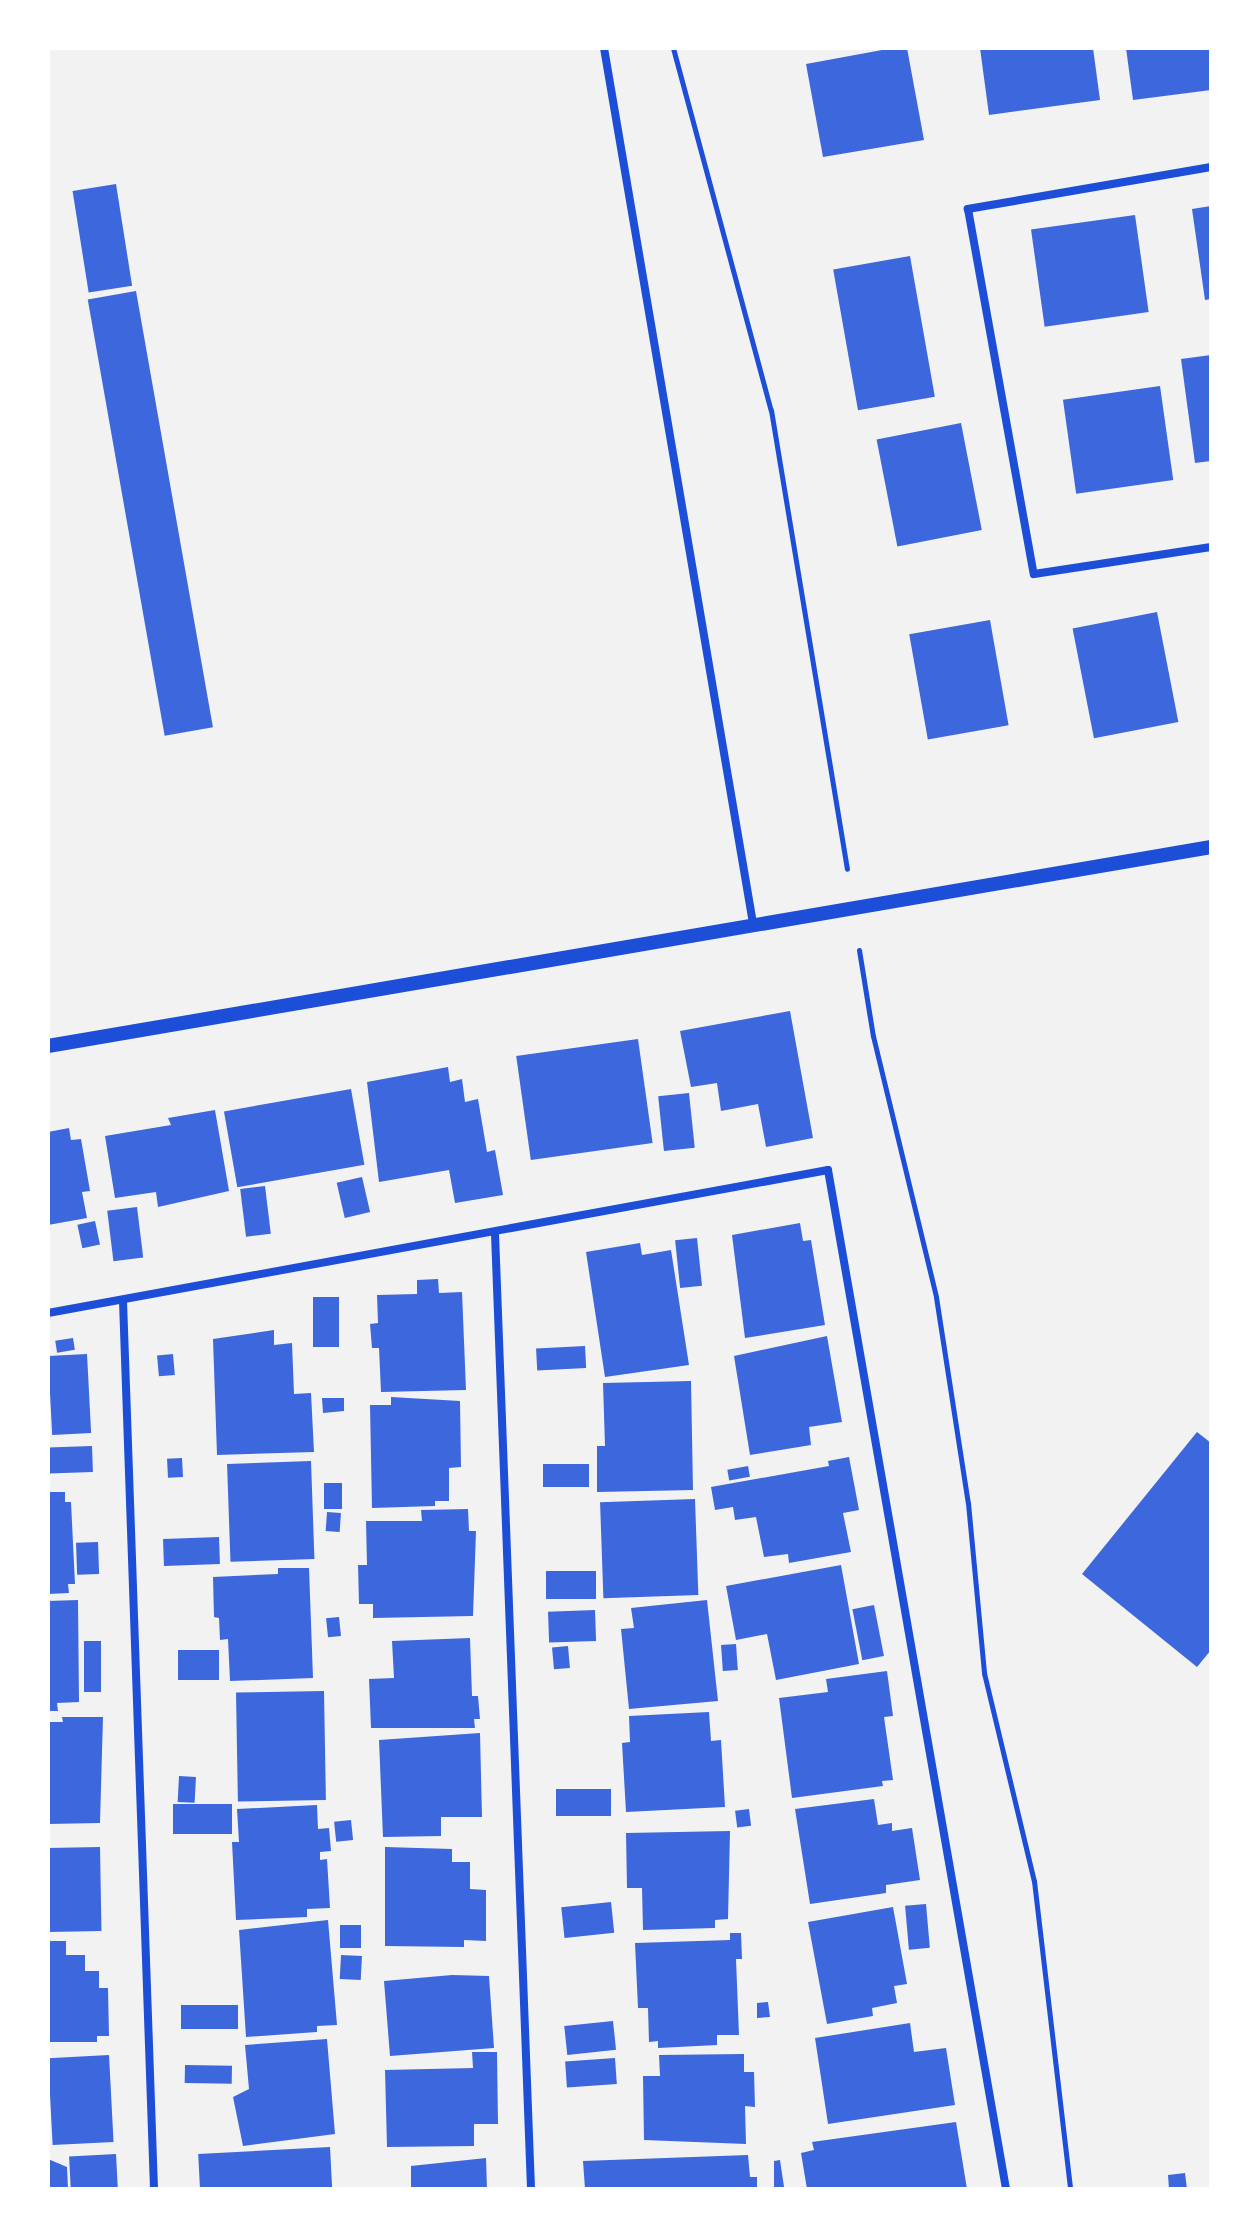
<!DOCTYPE html>
<html>
<head>
<meta charset="utf-8">
<style>
  body { margin:0 }
  #map { position:relative; width:1259px; height:2237px; overflow:hidden; background:#f2f2f2; font-family:"Roboto Condensed",sans-serif }
  div>[style] { position:absolute }
  .building>* { inset:0; background:#3d67dc; transform-origin:0 0 }
  .path>* { height:5px; margin:-2.5px; padding:0 2.5px; transform-origin:2.5px; border-radius:2.5px; background:#1d4ed8 }
  .minor>* { height:8px; margin:-4px; padding:0 4px; transform-origin:4px; border-radius:4px; background:#1d4ed8 }
  .tertiary>* { height:14px; margin:-7px; padding:0 7px; transform-origin:7px; border-radius:7px; background:#1d4ed8 }
  span { translate:-50% -50%; white-space:nowrap; text-align:center; line-height:1.15; -webkit-text-stroke:6px #fff; paint-order:stroke }
  .frame { position:absolute; inset:0; border:50px solid #fff; pointer-events:none }
</style>
</head>
<body>
<div id="map">
  <div class="building">
    <i style="clip-path:polygon(893px 48px,907px 48px,924px 140px,823px 157px,806px 64px)"></i>
    <i style="clip-path:polygon(980px 48px,1093px 48px,1100px 100px,989px 115px)"></i>
    <i style="clip-path:polygon(1126px 48px,1211px 48px,1211px 90px,1133px 100px)"></i>
    <i style="left:116px;top:184px;width:103px;height:44px;rotate:81deg"></i>
    <i style="clip-path:polygon(1211px 206px,1211px 299px,1205px 300px,1192px 209px)"></i>
    <i style="left:1135px;top:215px;width:98px;height:105px;rotate:82deg"></i>
    <i style="left:910px;top:256px;width:143px;height:78px;rotate:80deg"></i>
    <i style="left:136px;top:291px;width:443px;height:49px;rotate:80deg"></i>
    <i style="clip-path:polygon(1211px 355px,1211px 461px,1195px 463px,1181px 359px)"></i>
    <i style="left:1160px;top:386px;width:95px;height:98px;rotate:82deg"></i>
    <i style="left:961px;top:423px;width:109px;height:86px;rotate:79deg"></i>
    <i style="left:1157px;top:612px;width:112px;height:86px;rotate:79deg"></i>
    <i style="left:990px;top:620px;width:107px;height:82px;rotate:80deg"></i>
    <i style="clip-path:polygon(790px 1011px,813px 1138px,766px 1147px,758px 1104px,721px 1111px,717px 1083px,691px 1087px,680px 1031px)"></i>
    <i style="left:638px;top:1039px;width:105px;height:123px;rotate:82deg"></i>
    <i style="clip-path:polygon(448px 1067px,450px 1082px,462px 1079px,465px 1102px,478px 1099px,487px 1152px,495px 1150px,503px 1195px,455px 1203px,449px 1170px,379px 1182px,367px 1082px)"></i>
    <i style="left:351px;top:1089px;width:77px;height:129px;rotate:80deg"></i>
    <i style="left:689px;top:1093px;width:55px;height:31px;rotate:84deg"></i>
    <i style="clip-path:polygon(215px 1110px,229px 1191px,158px 1207px,156px 1192px,115px 1198px,105px 1136px,171px 1125px,168px 1118px)"></i>
    <i style="clip-path:polygon(69px 1128px,71px 1140px,81px 1139px,90px 1191px,82px 1192px,87px 1218px,48px 1225px,48px 1132px)"></i>
    <i style="left:362px;top:1177px;width:36px;height:26px;rotate:77deg"></i>
    <i style="left:265px;top:1186px;width:48px;height:25px;rotate:83deg"></i>
    <i style="left:137px;top:1207px;width:51px;height:30px;rotate:83deg"></i>
    <i style="left:95px;top:1221px;width:24px;height:18px;rotate:78deg"></i>
    <i style="clip-path:polygon(800px 1223px,803px 1241px,811px 1240px,825px 1325px,745px 1338px,732px 1235px)"></i>
    <i style="left:697px;top:1238px;width:48px;height:22px;rotate:84deg"></i>
    <i style="clip-path:polygon(640px 1243px,642px 1255px,671px 1250px,689px 1365px,605px 1377px,586px 1252px)"></i>
    <i style="clip-path:polygon(438px 1279px,439px 1293px,462px 1292px,466px 1390px,381px 1392px,379px 1348px,372px 1348px,370px 1324px,378px 1323px,377px 1295px,417px 1294px,417px 1280px)"></i>
    <i style="left:313px;top:1297px;width:26px;height:50px"></i>
    <i style="clip-path:polygon(274px 1330px,274px 1345px,292px 1343px,294px 1394px,311px 1393px,314px 1452px,217px 1455px,213px 1339px)"></i>
    <i style="clip-path:polygon(827px 1336px,842px 1422px,809px 1427px,811px 1445px,750px 1455px,734px 1356px)"></i>
    <i style="left:73px;top:1338px;width:12px;height:18px;rotate:81deg"></i>
    <i style="left:585px;top:1346px;width:22px;height:49px;rotate:87deg"></i>
    <i style="left:87px;top:1354px;width:79px;height:39px;rotate:87deg"></i>
    <i style="left:173px;top:1354px;width:21px;height:16px;rotate:85deg"></i>
    <i style="clip-path:polygon(691px 1381px,693px 1490px,597px 1492px,597px 1446px,605px 1446px,603px 1383px)"></i>
    <i style="clip-path:polygon(391px 1397px,460px 1401px,461px 1467px,449px 1468px,449px 1501px,435px 1501px,435px 1506px,372px 1508px,370px 1405px,391px 1405px)"></i>
    <i style="clip-path:polygon(322px 1398px,344px 1398px,344px 1411px,323px 1413px)"></i>
    <i style="clip-path:polygon(1197px 1432px,1211px 1443px,1211px 1650px,1197px 1667px,1082px 1574px)"></i>
    <i style="left:92px;top:1446px;width:26px;height:44px;rotate:88deg"></i>
    <i style="clip-path:polygon(849px 1457px,859px 1510px,843px 1513px,851px 1552px,789px 1563px,788px 1554px,764px 1557px,756px 1517px,735px 1520px,733px 1507px,715px 1510px,711px 1487px,829px 1466px,828px 1461px)"></i>
    <i style="left:182px;top:1458px;width:19px;height:15px;rotate:87deg"></i>
    <i style="left:311px;top:1461px;width:98px;height:84px;rotate:88deg"></i>
    <i style="left:589px;top:1464px;width:23px;height:46px;rotate:90deg"></i>
    <i style="left:748px;top:1466px;width:11px;height:21px;rotate:80deg"></i>
    <i style="left:324px;top:1483px;width:18px;height:26px"></i>
    <i style="clip-path:polygon(48px 1492px,65px 1492px,65px 1502px,71px 1502px,75px 1584px,68px 1584px,69px 1593px,48px 1594px)"></i>
    <i style="left:695px;top:1499px;width:96px;height:95px;rotate:88deg"></i>
    <i style="clip-path:polygon(468px 1509px,469px 1531px,476px 1531px,473px 1616px,373px 1618px,373px 1604px,359px 1604px,358px 1565px,367px 1565px,366px 1521px,422px 1521px,421px 1510px)"></i>
    <i style="left:327px;top:1512px;width:14px;height:19px;rotate:4deg"></i>
    <i style="left:219px;top:1537px;width:27px;height:56px;rotate:88deg"></i>
    <i style="left:98px;top:1542px;width:32px;height:22px;rotate:88deg"></i>
    <i style="clip-path:polygon(841px 1565px,859px 1664px,776px 1680px,767px 1634px,736px 1640px,726px 1586px)"></i>
    <i style="clip-path:polygon(278px 1568px,309px 1568px,313px 1678px,230px 1681px,228px 1639px,220px 1640px,219px 1618px,214px 1617px,213px 1577px,278px 1574px)"></i>
    <i style="left:596px;top:1571px;width:28px;height:50px;rotate:90deg"></i>
    <i style="clip-path:polygon(78px 1600px,79px 1702px,57px 1703px,58px 1711px,48px 1711px,48px 1601px)"></i>
    <i style="clip-path:polygon(707px 1600px,718px 1701px,629px 1709px,621px 1629px,634px 1628px,631px 1608px)"></i>
    <i style="left:874px;top:1605px;width:52px;height:22px;rotate:79deg"></i>
    <i style="left:595px;top:1610px;width:31px;height:47px;rotate:88deg"></i>
    <i style="left:339px;top:1617px;width:19px;height:13px;rotate:84deg"></i>
    <i style="clip-path:polygon(470px 1638px,472px 1696px,478px 1696px,480px 1719px,474px 1719px,475px 1728px,371px 1728px,369px 1679px,394px 1678px,392px 1641px)"></i>
    <i style="left:84px;top:1641px;width:17px;height:51px"></i>
    <i style="left:736px;top:1644px;width:26px;height:15px;rotate:86deg"></i>
    <i style="left:568px;top:1646px;width:22px;height:16px;rotate:85deg"></i>
    <i style="left:178px;top:1650px;width:41px;height:30px"></i>
    <i style="clip-path:polygon(887px 1671px,893px 1716px,884px 1717px,893px 1780px,882px 1781px,883px 1786px,792px 1798px,779px 1698px,828px 1692px,826px 1679px)"></i>
    <i style="left:324px;top:1691px;width:109px;height:88px;rotate:89deg"></i>
    <i style="clip-path:polygon(709px 1712px,711px 1741px,721px 1740px,725px 1807px,626px 1812px,622px 1743px,630px 1742px,629px 1716px)"></i>
    <i style="clip-path:polygon(62px 1717px,103px 1717px,100px 1823px,48px 1824px,48px 1722px,63px 1722px)"></i>
    <i style="clip-path:polygon(480px 1733px,482px 1817px,441px 1817px,441px 1836px,383px 1837px,379px 1740px)"></i>
    <i style="left:179px;top:1776px;width:17px;height:26px;rotate:3deg"></i>
    <i style="left:611px;top:1789px;width:27px;height:55px;rotate:90deg"></i>
    <i style="clip-path:polygon(874px 1799px,878px 1825px,892px 1823px,892px 1831px,912px 1828px,920px 1880px,886px 1885px,886px 1893px,810px 1904px,795px 1809px)"></i>
    <i style="left:173px;top:1804px;width:59px;height:30px"></i>
    <i style="clip-path:polygon(317px 1805px,318px 1829px,329px 1828px,331px 1851px,320px 1852px,320px 1860px,327px 1859px,330px 1908px,307px 1909px,307px 1917px,236px 1920px,232px 1842px,239px 1842px,237px 1809px)"></i>
    <i style="left:749px;top:1809px;width:17px;height:14px;rotate:83deg"></i>
    <i style="left:351px;top:1820px;width:20px;height:17px;rotate:84deg"></i>
    <i style="clip-path:polygon(730px 1831px,728px 1919px,715px 1920px,715px 1928px,643px 1930px,642px 1888px,627px 1888px,626px 1833px)"></i>
    <i style="left:100px;top:1847px;width:84px;height:52px;rotate:89deg"></i>
    <i style="clip-path:polygon(385px 1847px,452px 1849px,452px 1862px,470px 1862px,470px 1889px,486px 1890px,486px 1941px,464px 1940px,464px 1947px,385px 1946px)"></i>
    <i style="left:611px;top:1902px;width:31px;height:50px;rotate:84deg"></i>
    <i style="left:926px;top:1904px;width:44px;height:21px;rotate:85deg"></i>
    <i style="clip-path:polygon(893px 1907px,907px 1984px,894px 1986px,897px 2003px,872px 2008px,873px 2016px,827px 2024px,808px 1922px)"></i>
    <i style="clip-path:polygon(328px 1920px,337px 2025px,317px 2026px,317px 2032px,246px 2037px,239px 1930px)"></i>
    <i style="left:340px;top:1925px;width:21px;height:23px"></i>
    <i style="clip-path:polygon(730px 1933px,741px 1933px,742px 1959px,736px 1959px,739px 2035px,717px 2035px,717px 2045px,658px 2048px,658px 2041px,649px 2042px,648px 2008px,638px 2008px,635px 1943px,730px 1940px)"></i>
    <i style="clip-path:polygon(48px 1941px,66px 1941px,66px 1955px,85px 1955px,85px 1971px,99px 1971px,99px 1988px,108px 1988px,109px 2036px,97px 2036px,97px 2042px,48px 2042px)"></i>
    <i style="left:341px;top:1955px;width:21px;height:24px;rotate:3deg"></i>
    <i style="clip-path:polygon(452px 1975px,489px 1976px,494px 2048px,390px 2056px,384px 1981px)"></i>
    <i style="clip-path:polygon(768px 2002px,770px 2017px,757px 2018px,757px 2003px)"></i>
    <i style="left:181px;top:2005px;width:57px;height:24px"></i>
    <i style="left:613px;top:2021px;width:29px;height:49px;rotate:84deg"></i>
    <i style="clip-path:polygon(910px 2023px,914px 2052px,946px 2048px,955px 2105px,828px 2124px,815px 2038px)"></i>
    <i style="clip-path:polygon(327px 2039px,335px 2134px,243px 2146px,233px 2097px,249px 2089px,245px 2045px)"></i>
    <i style="clip-path:polygon(472px 2052px,497px 2052px,498px 2124px,474px 2124px,474px 2146px,387px 2147px,385px 2070px,473px 2068px)"></i>
    <i style="clip-path:polygon(744px 2054px,744px 2072px,754px 2072px,755px 2107px,745px 2106px,746px 2144px,644px 2140px,643px 2076px,660px 2076px,659px 2055px)"></i>
    <i style="left:109px;top:2055px;width:87px;height:61px;rotate:87deg"></i>
    <i style="left:615px;top:2058px;width:26px;height:50px;rotate:86deg"></i>
    <i style="left:185px;top:2065px;width:47px;height:18px;rotate:1deg"></i>
    <i style="clip-path:polygon(956px 2122px,967px 2189px,807px 2189px,801px 2153px,814px 2150px,812px 2142px)"></i>
    <i style="left:330px;top:2147px;width:42px;height:132px;rotate:87deg"></i>
    <i style="left:116px;top:2154px;width:35px;height:47px;rotate:87deg"></i>
    <i style="clip-path:polygon(748px 2155px,750px 2177px,757px 2177px,757px 2189px,585px 2189px,583px 2161px)"></i>
    <i style="clip-path:polygon(486px 2158px,487px 2189px,411px 2189px,411px 2166px)"></i>
    <i style="clip-path:polygon(48px 2159px,67px 2167px,68px 2189px,48px 2189px)"></i>
    <i style="clip-path:polygon(780px 2160px,784px 2187px,774px 2187px,774px 2161px)"></i>
    <i style="clip-path:polygon(1185px 2173px,1187px 2189px,1169px 2189px,1168px 2175px)"></i>
  </div>
  <div class="path">
    <i style="left:673px;top:48px;width:375px;rotate:74.9deg"></i>
    <i style="left:771px;top:410px;width:465px;rotate:80.6deg"></i>
    <i style="left:859px;top:950px;width:87px;rotate:80.8deg"></i>
    <i style="left:873px;top:1036px;width:268px;rotate:76.4deg"></i>
    <i style="left:936px;top:1297px;width:208px;rotate:81.2deg"></i>
    <i style="left:968px;top:1503px;width:171px;rotate:84.6deg"></i>
    <i style="left:984px;top:1673px;width:214px;rotate:76.5deg"></i>
    <i style="left:1034px;top:1881px;width:310px;rotate:83.3deg"></i>
  </div>
  <div class="minor">
    <i style="left:604px;top:48px;width:888px;rotate:80.34deg"></i>
    <i style="left:1211px;top:167px;width:247px;rotate:170.2deg"></i>
    <i style="left:968px;top:209px;width:371px;rotate:79.8deg"></i>
    <i style="left:1034px;top:574px;width:179px;rotate:-8.7deg"></i>
    <i style="left:495px;top:1234px;width:956px;rotate:87.84deg"></i>
    <i style="left:123px;top:1301px;width:889px;rotate:88deg"></i>
    <i style="left:48px;top:1313px;width:793px;rotate:-10.39deg"></i>
    <i style="left:828px;top:1170px;width:1034px;rotate:80.09deg"></i>
  </div>
  <div class="tertiary">
    <i style="left:48px;top:1046px;width:1180px;rotate:-9.71deg"></i>
  </div>
  <div class="frame"></div>
</div>
</body>
</html>
